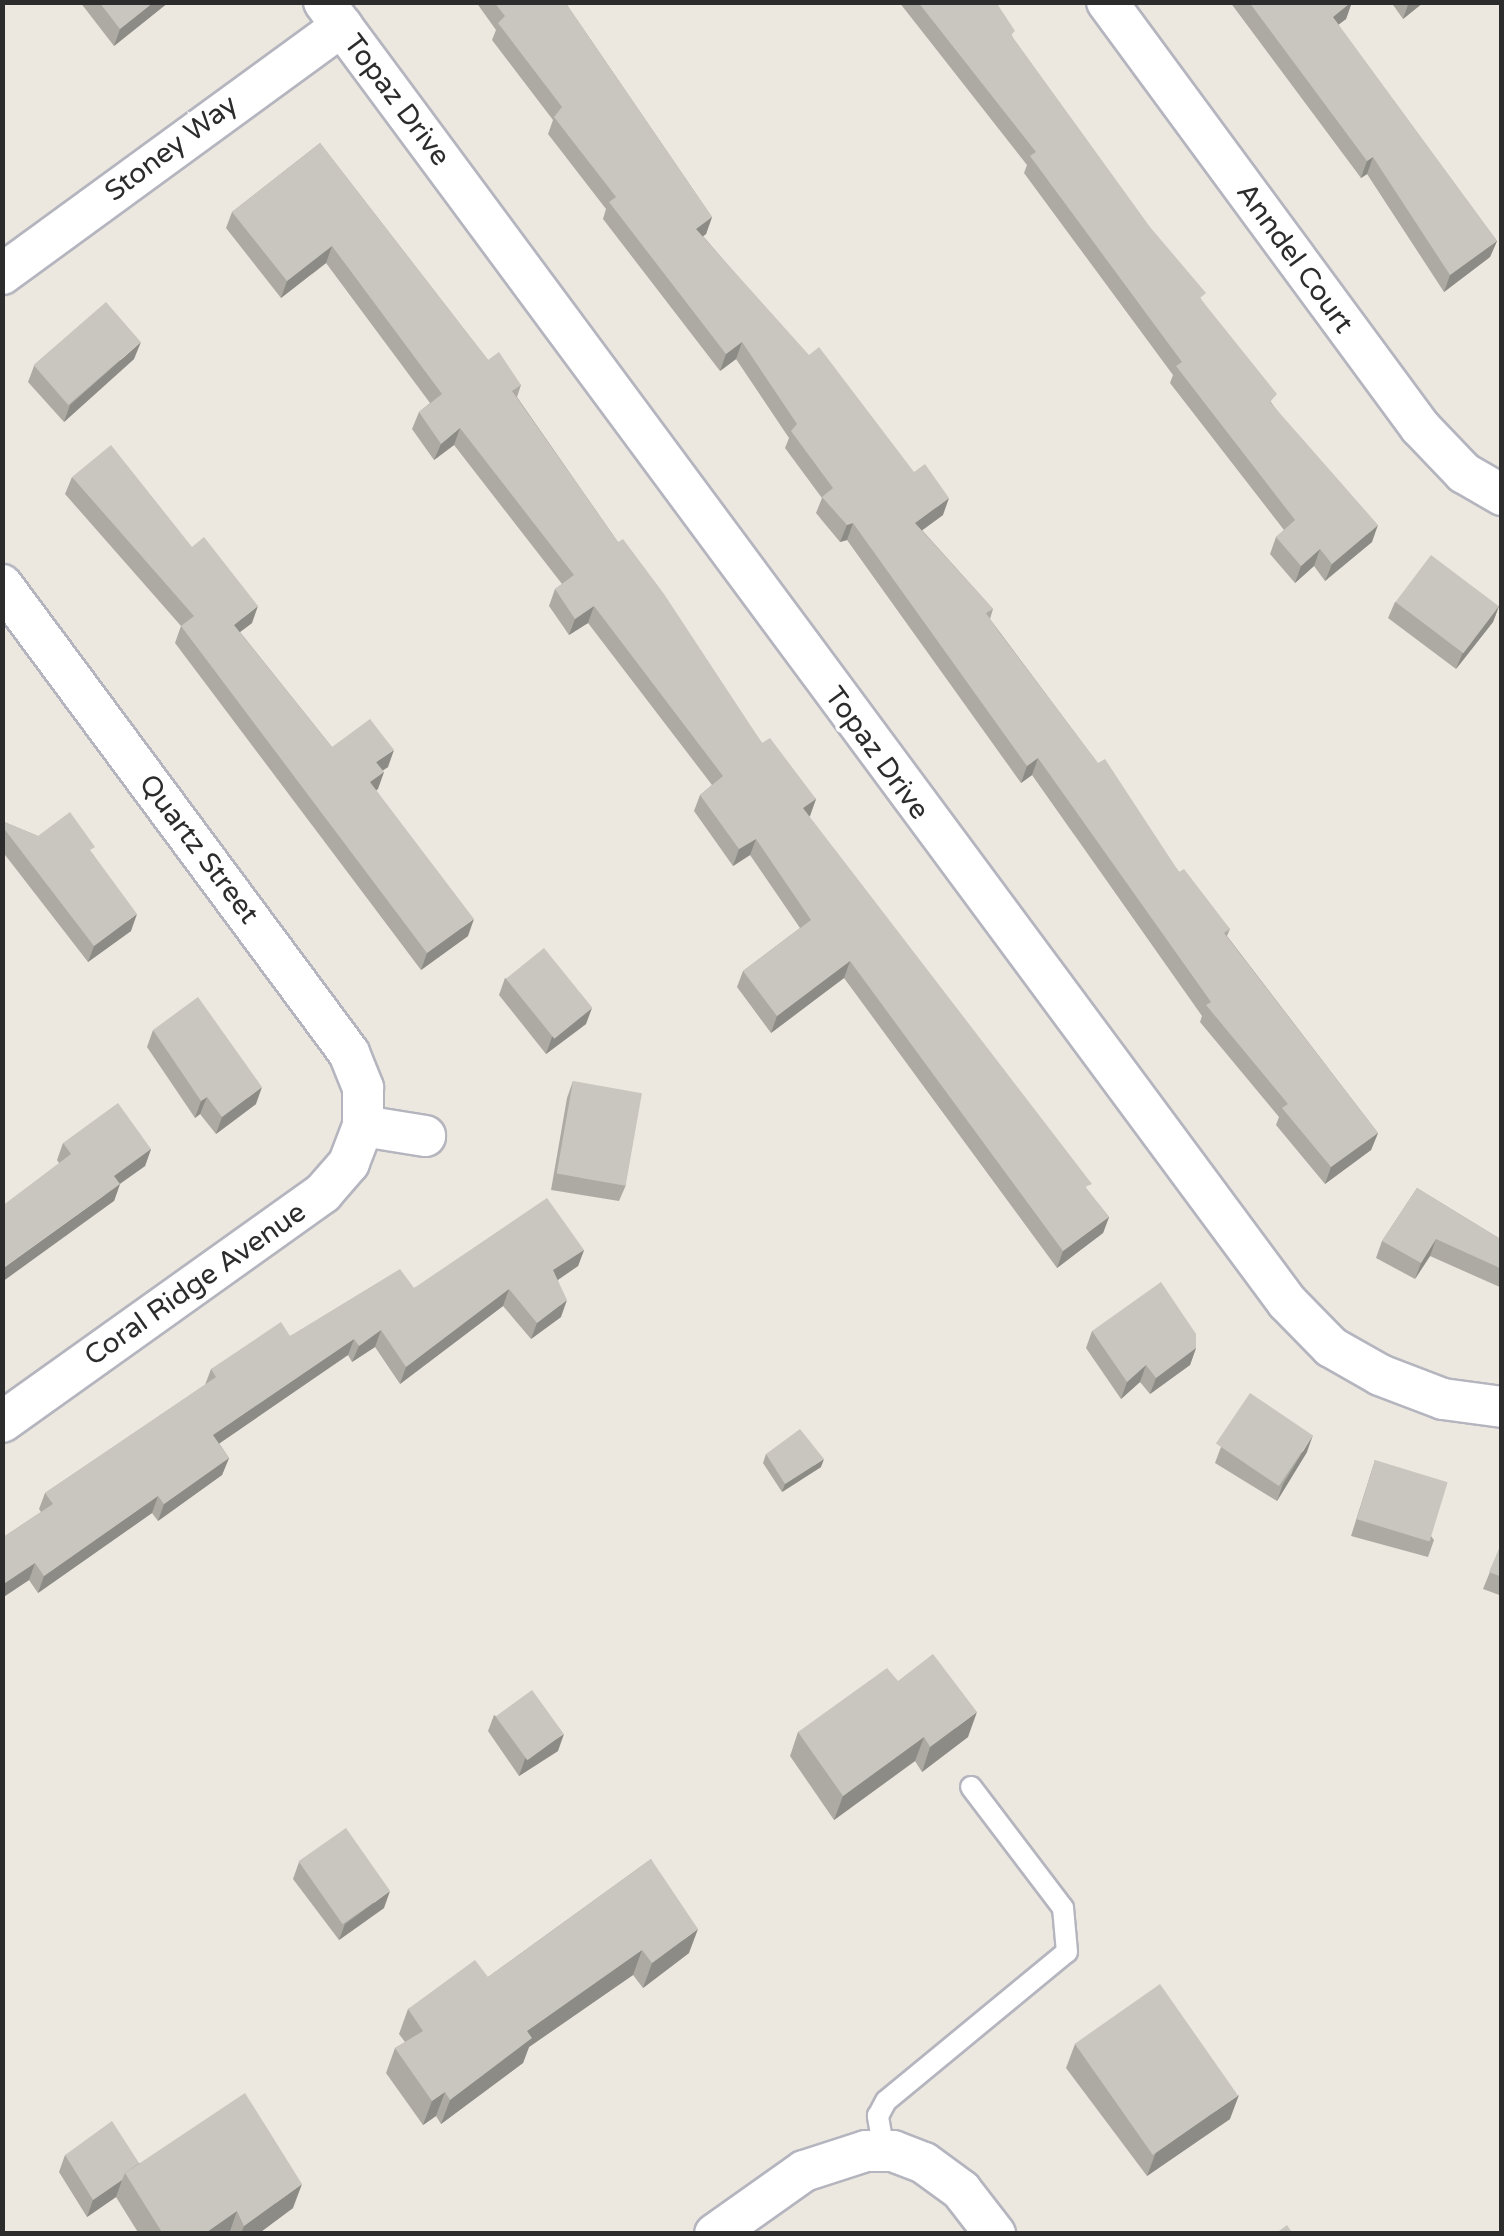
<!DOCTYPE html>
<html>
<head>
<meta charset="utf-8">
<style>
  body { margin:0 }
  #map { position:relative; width:1504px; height:2236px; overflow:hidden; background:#ece8e0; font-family:"Varela Round",sans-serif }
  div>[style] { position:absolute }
  .roads { filter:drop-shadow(2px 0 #b4b5be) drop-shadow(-2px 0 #b4b5be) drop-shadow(0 2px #b4b5be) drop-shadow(0 -2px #b4b5be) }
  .lane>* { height:20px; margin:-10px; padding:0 10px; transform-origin:10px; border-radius:10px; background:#fff }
  .street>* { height:40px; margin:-20px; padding:0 20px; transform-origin:20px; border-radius:20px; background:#fff }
  .wall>* { inset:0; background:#acaaa3 }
  .shaded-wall>* { inset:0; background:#8c8b85 }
  .building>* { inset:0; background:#c8c6be; transform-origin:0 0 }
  span { translate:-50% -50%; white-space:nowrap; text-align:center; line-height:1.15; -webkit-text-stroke:8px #fff; paint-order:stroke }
  .street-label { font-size:28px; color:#2c2c2c }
  .frame { position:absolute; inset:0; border:5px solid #2c2c2c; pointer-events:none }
</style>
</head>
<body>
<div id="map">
  <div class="roads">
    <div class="lane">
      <i style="left:884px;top:2151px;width:36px;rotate:-100deg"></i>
      <i style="left:878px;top:2116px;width:17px;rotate:-62deg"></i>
      <i style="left:886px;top:2101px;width:234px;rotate:-39.5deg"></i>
      <i style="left:1067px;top:1952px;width:44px;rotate:-95.2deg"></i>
      <i style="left:1063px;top:1908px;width:152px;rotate:-127.2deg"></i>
    </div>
    <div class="street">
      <i style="left:324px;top:2px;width:1618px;rotate:53.47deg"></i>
      <i style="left:1287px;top:1302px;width:63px;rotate:45.6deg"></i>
      <i style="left:1331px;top:1347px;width:56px;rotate:29.7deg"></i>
      <i style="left:1380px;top:1375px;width:67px;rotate:20.9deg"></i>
      <i style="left:1443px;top:1399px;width:60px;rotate:7.7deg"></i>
      <i style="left:1107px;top:2px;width:528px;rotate:53.63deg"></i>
      <i style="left:1420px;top:427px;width:64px;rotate:46.3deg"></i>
      <i style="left:1464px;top:473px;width:44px;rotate:30.1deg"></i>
      <i style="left:2px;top:274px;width:421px;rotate:-36.1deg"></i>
      <i style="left:2px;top:585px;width:583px;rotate:53.44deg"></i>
      <i style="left:349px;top:1053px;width:38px;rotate:68deg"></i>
      <i style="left:363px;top:1088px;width:38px;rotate:90deg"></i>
      <i style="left:363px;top:1126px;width:40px;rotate:111deg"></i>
      <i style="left:349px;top:1163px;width:40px;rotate:131deg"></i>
      <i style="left:323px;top:1193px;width:394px;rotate:144.5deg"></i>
      <i style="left:363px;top:1126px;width:63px;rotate:9.2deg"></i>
      <i style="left:715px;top:2234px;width:109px;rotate:-35.3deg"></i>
      <i style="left:804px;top:2171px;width:65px;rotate:-17.9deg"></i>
      <i style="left:866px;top:2151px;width:27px"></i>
      <i style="left:893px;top:2151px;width:33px;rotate:21deg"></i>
      <i style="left:924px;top:2163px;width:46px;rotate:36.1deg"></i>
      <i style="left:961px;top:2190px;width:56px;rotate:52.3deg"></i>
    </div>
  </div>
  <div class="wall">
    <i style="clip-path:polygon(80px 2px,169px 2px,114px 46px)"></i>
    <i style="clip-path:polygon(476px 2px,565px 2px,712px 217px,706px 234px,703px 236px,943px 515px,922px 530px,993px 609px,990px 619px,1179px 872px,1230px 929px,1227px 936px,1378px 1133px,1371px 1150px,1325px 1184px,1276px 1125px,1279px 1117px,1200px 1022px,1202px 1016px,1032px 775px,1021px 783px,847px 540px,840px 542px,816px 513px,822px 498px,785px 448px,789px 438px,736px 359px,720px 371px,603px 219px,606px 209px,548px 134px,553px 120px,492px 40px,496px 30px)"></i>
    <i style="clip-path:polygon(899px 2px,996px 2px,1013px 38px,1203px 302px,1273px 405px,1372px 542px,1325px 581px,1314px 566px,1295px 583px,1270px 554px,1276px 537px,1284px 530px,1170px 383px,1173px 375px,1024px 173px,1027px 165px)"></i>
    <i style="clip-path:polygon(1230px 2px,1352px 2px,1346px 19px,1338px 25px,1497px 241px,1490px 257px,1444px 292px,1367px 174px,1361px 178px)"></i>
    <i style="clip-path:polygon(1391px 2px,1424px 2px,1403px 19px)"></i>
    <i style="clip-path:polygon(320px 143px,488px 360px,521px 385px,517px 397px,618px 542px,762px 743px,816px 799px,809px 817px,1089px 1192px,1109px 1217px,1103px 1233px,1057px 1268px,844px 978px,771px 1033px,737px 987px,743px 971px,800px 928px,750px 855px,733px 866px,694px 811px,700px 795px,712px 785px,588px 623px,569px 635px,549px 606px,555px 589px,562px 584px,454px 445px,434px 460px,412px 429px,419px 412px,430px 403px,326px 263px,281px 298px,226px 228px,232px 212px)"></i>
    <i style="clip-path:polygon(134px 359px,64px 422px,28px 382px,34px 366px)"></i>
    <i style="clip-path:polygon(72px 477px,252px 623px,240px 632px,332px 747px,388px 767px,382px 771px,384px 772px,376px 790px,468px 936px,421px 970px,175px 643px,181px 626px,65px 494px)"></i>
    <i style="clip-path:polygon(1395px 602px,1499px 606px,1493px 622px,1456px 669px,1388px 618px)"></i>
    <i style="clip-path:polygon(2px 821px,38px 836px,93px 854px,131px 931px,88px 962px,2px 851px)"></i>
    <i style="clip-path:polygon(505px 978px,586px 1024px,546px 1054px,499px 995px)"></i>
    <i style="clip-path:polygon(153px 1030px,256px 1104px,216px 1134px,200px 1114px,195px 1118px,147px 1047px)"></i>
    <i style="clip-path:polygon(573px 1081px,626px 1185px,619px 1201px,551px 1190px,567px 1098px)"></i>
    <i style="clip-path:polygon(63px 1143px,151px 1149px,145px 1166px,120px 1184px,114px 1201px,59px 1163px,57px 1160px)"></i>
    <i style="clip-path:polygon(1417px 1188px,1502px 1240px,1502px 1288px,1430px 1256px,1415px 1279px,1376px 1258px,1382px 1241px)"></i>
    <i style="clip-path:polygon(584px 1250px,578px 1266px,558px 1280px,561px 1317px,531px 1339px,503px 1306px,400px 1384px,375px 1347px,352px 1362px,348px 1355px,219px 1443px,229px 1458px,222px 1475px,158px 1521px,152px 1513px,38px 1593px,29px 1580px,2px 1598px,2px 1538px,41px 1512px,39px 1509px,45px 1493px,205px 1385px,211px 1369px,290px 1336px,414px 1288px)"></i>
    <i style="clip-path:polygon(1092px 1331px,1196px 1348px,1190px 1365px,1150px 1394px,1140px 1382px,1121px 1399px,1086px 1348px)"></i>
    <i style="clip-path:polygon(1221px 1447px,1307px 1452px,1277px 1501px,1215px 1463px)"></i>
    <i style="clip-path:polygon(766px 1454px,821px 1467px,782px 1492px,763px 1463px)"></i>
    <i style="clip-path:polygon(1375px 1460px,1434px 1540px,1428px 1557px,1351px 1536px)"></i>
    <i style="clip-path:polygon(1502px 1542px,1502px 1596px,1483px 1589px)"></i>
    <i style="clip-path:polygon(898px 1681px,968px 1737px,922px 1772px,915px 1761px,834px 1820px,790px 1756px,798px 1732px)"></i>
    <i style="clip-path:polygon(494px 1715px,558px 1751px,519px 1776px,488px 1731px)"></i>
    <i style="clip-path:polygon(651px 1859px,689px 1953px,643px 1988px,633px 1975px,529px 2047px,523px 2063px,441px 2124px,436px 2116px,423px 2125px,386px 2073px,395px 2048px,405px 2042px,399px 2034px,408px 2009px,488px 1977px)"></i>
    <i style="clip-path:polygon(299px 1862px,384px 1908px,339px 1940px,293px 1879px)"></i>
    <i style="clip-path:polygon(1075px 2044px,1230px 2119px,1147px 2176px,1066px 2068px)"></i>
    <i style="clip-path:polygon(65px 2155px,139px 2163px,293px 2208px,258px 2234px,139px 2234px,116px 2197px,87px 2217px,59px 2172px)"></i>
  </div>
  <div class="shaded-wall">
    <i style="clip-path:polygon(154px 2px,169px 2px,114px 46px,120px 29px)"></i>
    <i style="clip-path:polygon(1352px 2px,1346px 19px,1326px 34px,1333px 17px)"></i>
    <i style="clip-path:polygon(1409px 2px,1424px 2px,1403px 19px)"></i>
    <i style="clip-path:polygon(1373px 157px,1367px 174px,1361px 178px,1367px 161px)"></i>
    <i style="clip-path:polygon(712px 217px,706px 234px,690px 246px,696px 229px)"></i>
    <i style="clip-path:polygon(1497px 241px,1490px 257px,1444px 292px,1450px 275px)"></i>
    <i style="clip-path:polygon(332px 246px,326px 263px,281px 298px,287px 281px)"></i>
    <i style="clip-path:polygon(141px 342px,134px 359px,64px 422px,70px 405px)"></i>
    <i style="clip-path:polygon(742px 342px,736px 359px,720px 371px,726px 354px)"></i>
    <i style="clip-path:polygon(460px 428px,454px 445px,434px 460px,441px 444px)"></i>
    <i style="clip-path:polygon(949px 498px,943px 515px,909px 540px,915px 523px)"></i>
    <i style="clip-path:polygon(853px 523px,847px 540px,840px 542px,847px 525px)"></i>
    <i style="clip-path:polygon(1378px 525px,1372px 542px,1325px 581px,1332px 564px)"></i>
    <i style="clip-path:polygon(1320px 549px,1314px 566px,1295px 583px,1301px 566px)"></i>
    <i style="clip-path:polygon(258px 606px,252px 623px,228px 641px,234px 625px)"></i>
    <i style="clip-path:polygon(594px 606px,588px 623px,569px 635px,575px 619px)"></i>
    <i style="clip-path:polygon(1499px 606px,1493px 622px,1456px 669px,1463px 652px)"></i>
    <i style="clip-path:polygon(394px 750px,388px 767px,370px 779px,376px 762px)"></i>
    <i style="clip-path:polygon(1038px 758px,1032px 775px,1021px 783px,1027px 766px)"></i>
    <i style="clip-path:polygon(384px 772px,378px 789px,364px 799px,370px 782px)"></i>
    <i style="clip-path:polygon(816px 799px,810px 816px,797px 825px,803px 808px)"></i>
    <i style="clip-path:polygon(756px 839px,750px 855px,733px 866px,739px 849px)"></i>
    <i style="clip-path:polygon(137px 914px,131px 931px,88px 962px,94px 946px)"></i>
    <i style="clip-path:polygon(474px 919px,468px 936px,421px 970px,427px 953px)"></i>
    <i style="clip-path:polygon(850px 961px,844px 978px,771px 1033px,777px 1016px)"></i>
    <i style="clip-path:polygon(592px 1008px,586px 1024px,546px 1054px,552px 1037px)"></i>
    <i style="clip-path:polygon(262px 1087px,256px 1104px,216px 1134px,222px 1117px)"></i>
    <i style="clip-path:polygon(207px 1097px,200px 1114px,195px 1118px,201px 1101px)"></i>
    <i style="clip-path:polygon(1378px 1133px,1371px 1150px,1325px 1184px,1331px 1167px)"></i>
    <i style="clip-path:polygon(151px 1149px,145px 1166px,108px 1192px,114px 1176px)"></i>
    <i style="clip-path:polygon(120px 1184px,114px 1201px,2px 1282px,2px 1269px)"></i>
    <i style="clip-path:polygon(1109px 1217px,1103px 1233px,1057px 1268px,1063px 1251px)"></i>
    <i style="clip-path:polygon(1436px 1239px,1430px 1256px,1415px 1279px,1421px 1263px)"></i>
    <i style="clip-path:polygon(584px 1250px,578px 1266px,547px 1287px,553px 1270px)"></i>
    <i style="clip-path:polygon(509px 1289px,503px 1306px,400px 1384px,406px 1367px)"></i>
    <i style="clip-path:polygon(567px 1300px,561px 1317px,531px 1339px,537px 1323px)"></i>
    <i style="clip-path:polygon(381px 1330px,375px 1347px,352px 1362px,359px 1346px)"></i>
    <i style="clip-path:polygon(354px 1339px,348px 1355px,207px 1452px,213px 1435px)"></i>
    <i style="clip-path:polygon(1196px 1348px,1190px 1365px,1150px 1394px,1156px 1378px)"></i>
    <i style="clip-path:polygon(1146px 1365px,1140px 1382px,1121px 1399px,1127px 1382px)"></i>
    <i style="clip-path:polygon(1313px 1435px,1307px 1452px,1277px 1501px,1283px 1484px)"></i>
    <i style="clip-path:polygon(229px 1458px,222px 1475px,158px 1521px,164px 1504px)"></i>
    <i style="clip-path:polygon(824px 1459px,821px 1467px,782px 1492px,785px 1484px)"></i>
    <i style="clip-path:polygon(158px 1496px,152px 1513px,38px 1593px,44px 1576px)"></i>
    <i style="clip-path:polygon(35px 1563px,29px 1580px,2px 1598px,2px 1585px)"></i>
    <i style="clip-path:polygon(977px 1712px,968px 1737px,922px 1772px,930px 1747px)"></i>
    <i style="clip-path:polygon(564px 1734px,558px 1751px,519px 1776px,525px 1759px)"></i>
    <i style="clip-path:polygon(924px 1737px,915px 1761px,834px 1820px,843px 1796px)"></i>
    <i style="clip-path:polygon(390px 1891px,384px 1908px,339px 1940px,345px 1924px)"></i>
    <i style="clip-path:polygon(698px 1929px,689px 1953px,643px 1988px,652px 1963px)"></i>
    <i style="clip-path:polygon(642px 1950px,633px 1975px,529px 2047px,523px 2063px,441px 2124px,450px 2100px,527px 2031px)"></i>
    <i style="clip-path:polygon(445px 2092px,436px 2116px,423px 2125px,432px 2101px)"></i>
    <i style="clip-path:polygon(1239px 2095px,1230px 2119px,1147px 2176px,1156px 2152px)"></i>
    <i style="clip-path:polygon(122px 2180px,116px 2197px,87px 2217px,93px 2200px)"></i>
    <i style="clip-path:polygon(302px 2184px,293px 2208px,258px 2234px,241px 2234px,244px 2226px)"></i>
    <i style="clip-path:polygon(237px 2211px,229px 2234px,204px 2234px)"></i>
  </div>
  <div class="building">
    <i style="clip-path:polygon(99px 2px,154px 2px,120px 29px)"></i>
    <i style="clip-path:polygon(494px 2px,565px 2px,712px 217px,696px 229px,809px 355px,819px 347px,914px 472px,925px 464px,949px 498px,915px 523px,993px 609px,986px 613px,999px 632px,1098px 763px,1105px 759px,1179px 872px,1184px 869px,1230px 929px,1224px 933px,1378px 1133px,1331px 1167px,1282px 1108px,1288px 1104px,1206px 1005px,1211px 1002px,1038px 758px,1027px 766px,853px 523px,847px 525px,822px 497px,833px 488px,791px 431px,797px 424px,742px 342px,726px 354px,609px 202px,616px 197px,554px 117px,562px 107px,498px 23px,505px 16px)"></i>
    <i style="clip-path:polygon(918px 2px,996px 2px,1015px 31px,1011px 35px,1150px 227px,1206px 293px,1200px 298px,1277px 394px,1270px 402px,1378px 525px,1332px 564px,1320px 549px,1301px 566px,1276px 537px,1295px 520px,1176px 366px,1182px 362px,1030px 156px,1036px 152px)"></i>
    <i style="clip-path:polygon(1249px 2px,1351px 2px,1333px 17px,1497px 241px,1450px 275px,1373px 157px,1367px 161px)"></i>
    <i style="clip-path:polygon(320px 143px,488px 360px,499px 352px,521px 385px,512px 391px,618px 542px,623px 539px,664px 594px,762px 743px,770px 738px,816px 799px,803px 808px,1092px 1184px,1085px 1187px,1109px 1217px,1063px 1251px,850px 961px,777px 1016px,743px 971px,811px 920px,756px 839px,739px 849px,700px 795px,723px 776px,594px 606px,575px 619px,555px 589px,574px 575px,460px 428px,441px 444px,419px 412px,442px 394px,332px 246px,287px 281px,232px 212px)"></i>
    <i style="left:106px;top:302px;width:53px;height:96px;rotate:49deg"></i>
    <i style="clip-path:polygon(111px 445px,192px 547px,204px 537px,258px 606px,234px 625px,332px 747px,370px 719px,394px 750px,376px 762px,384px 772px,370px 782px,474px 919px,427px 953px,181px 626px,194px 616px,72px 477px)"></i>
    <i style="left:1431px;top:555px;width:85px;height:59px;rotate:37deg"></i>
    <i style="clip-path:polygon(70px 812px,95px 847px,90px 850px,137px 914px,94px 946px,2px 826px,2px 821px,38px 836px)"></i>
    <i style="left:544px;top:948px;width:77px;height:49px;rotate:51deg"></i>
    <i style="clip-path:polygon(198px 997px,262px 1087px,222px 1117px,207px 1097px,201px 1101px,153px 1030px)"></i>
    <i style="left:573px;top:1081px;width:70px;height:94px;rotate:10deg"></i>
    <i style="clip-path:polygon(118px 1103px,151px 1149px,114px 1176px,120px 1184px,2px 1269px,2px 1206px,71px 1154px,63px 1143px)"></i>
    <i style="clip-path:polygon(1417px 1188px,1502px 1240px,1502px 1269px,1436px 1239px,1421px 1263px,1382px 1241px)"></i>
    <i style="clip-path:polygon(547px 1198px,584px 1250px,553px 1270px,567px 1300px,537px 1323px,509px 1289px,406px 1367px,381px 1330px,359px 1346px,354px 1339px,213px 1435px,229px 1458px,164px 1504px,158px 1496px,44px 1576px,35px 1563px,2px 1585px,2px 1538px,53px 1504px,45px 1493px,216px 1377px,211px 1369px,281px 1322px,290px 1336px,400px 1269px,414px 1288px)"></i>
    <i style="clip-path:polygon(1161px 1282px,1196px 1334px,1196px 1348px,1156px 1378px,1146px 1365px,1127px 1382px,1092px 1331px)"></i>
    <i style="left:1250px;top:1393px;width:76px;height:61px;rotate:34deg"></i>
    <i style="clip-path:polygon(800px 1429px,824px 1459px,785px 1484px,766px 1454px)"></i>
    <i style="left:1375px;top:1460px;width:76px;height:62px;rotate:17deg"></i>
    <i style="clip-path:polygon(1502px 1542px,1502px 1577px,1489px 1572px)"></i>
    <i style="clip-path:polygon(933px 1654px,977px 1712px,930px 1747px,924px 1737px,843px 1796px,798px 1732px,887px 1668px,898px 1681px)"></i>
    <i style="left:532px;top:1690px;width:54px;height:45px;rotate:54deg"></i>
    <i style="left:346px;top:1828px;width:77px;height:58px;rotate:55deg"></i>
    <i style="clip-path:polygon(651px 1859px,698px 1929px,652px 1963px,642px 1950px,527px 2031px,532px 2038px,450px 2100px,445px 2092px,432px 2101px,395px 2048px,423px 2031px,408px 2009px,475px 1960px,488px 1977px)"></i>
    <i style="left:1160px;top:1984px;width:136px;height:104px;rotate:55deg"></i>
    <i style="clip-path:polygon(245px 2093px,302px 2184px,244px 2226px,237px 2211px,204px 2234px,163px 2234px,125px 2173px)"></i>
    <i style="clip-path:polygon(112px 2121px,139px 2163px,125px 2173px,122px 2180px,93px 2200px,65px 2155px)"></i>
    <i style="clip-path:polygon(1287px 2225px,1293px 2234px,1275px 2234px)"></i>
  </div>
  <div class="street-label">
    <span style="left:397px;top:100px;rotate:53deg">Topaz Drive</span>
    <span style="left:171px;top:148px;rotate:-37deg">Stoney Way</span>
    <span style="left:1295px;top:258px;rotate:54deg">Anndel Court</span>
    <span style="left:877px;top:753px;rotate:54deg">Topaz Drive</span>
    <span style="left:199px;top:849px;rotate:53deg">Quartz Street</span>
    <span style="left:195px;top:1284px;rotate:-35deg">Coral Ridge Avenue</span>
  </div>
  <div class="frame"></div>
</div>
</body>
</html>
